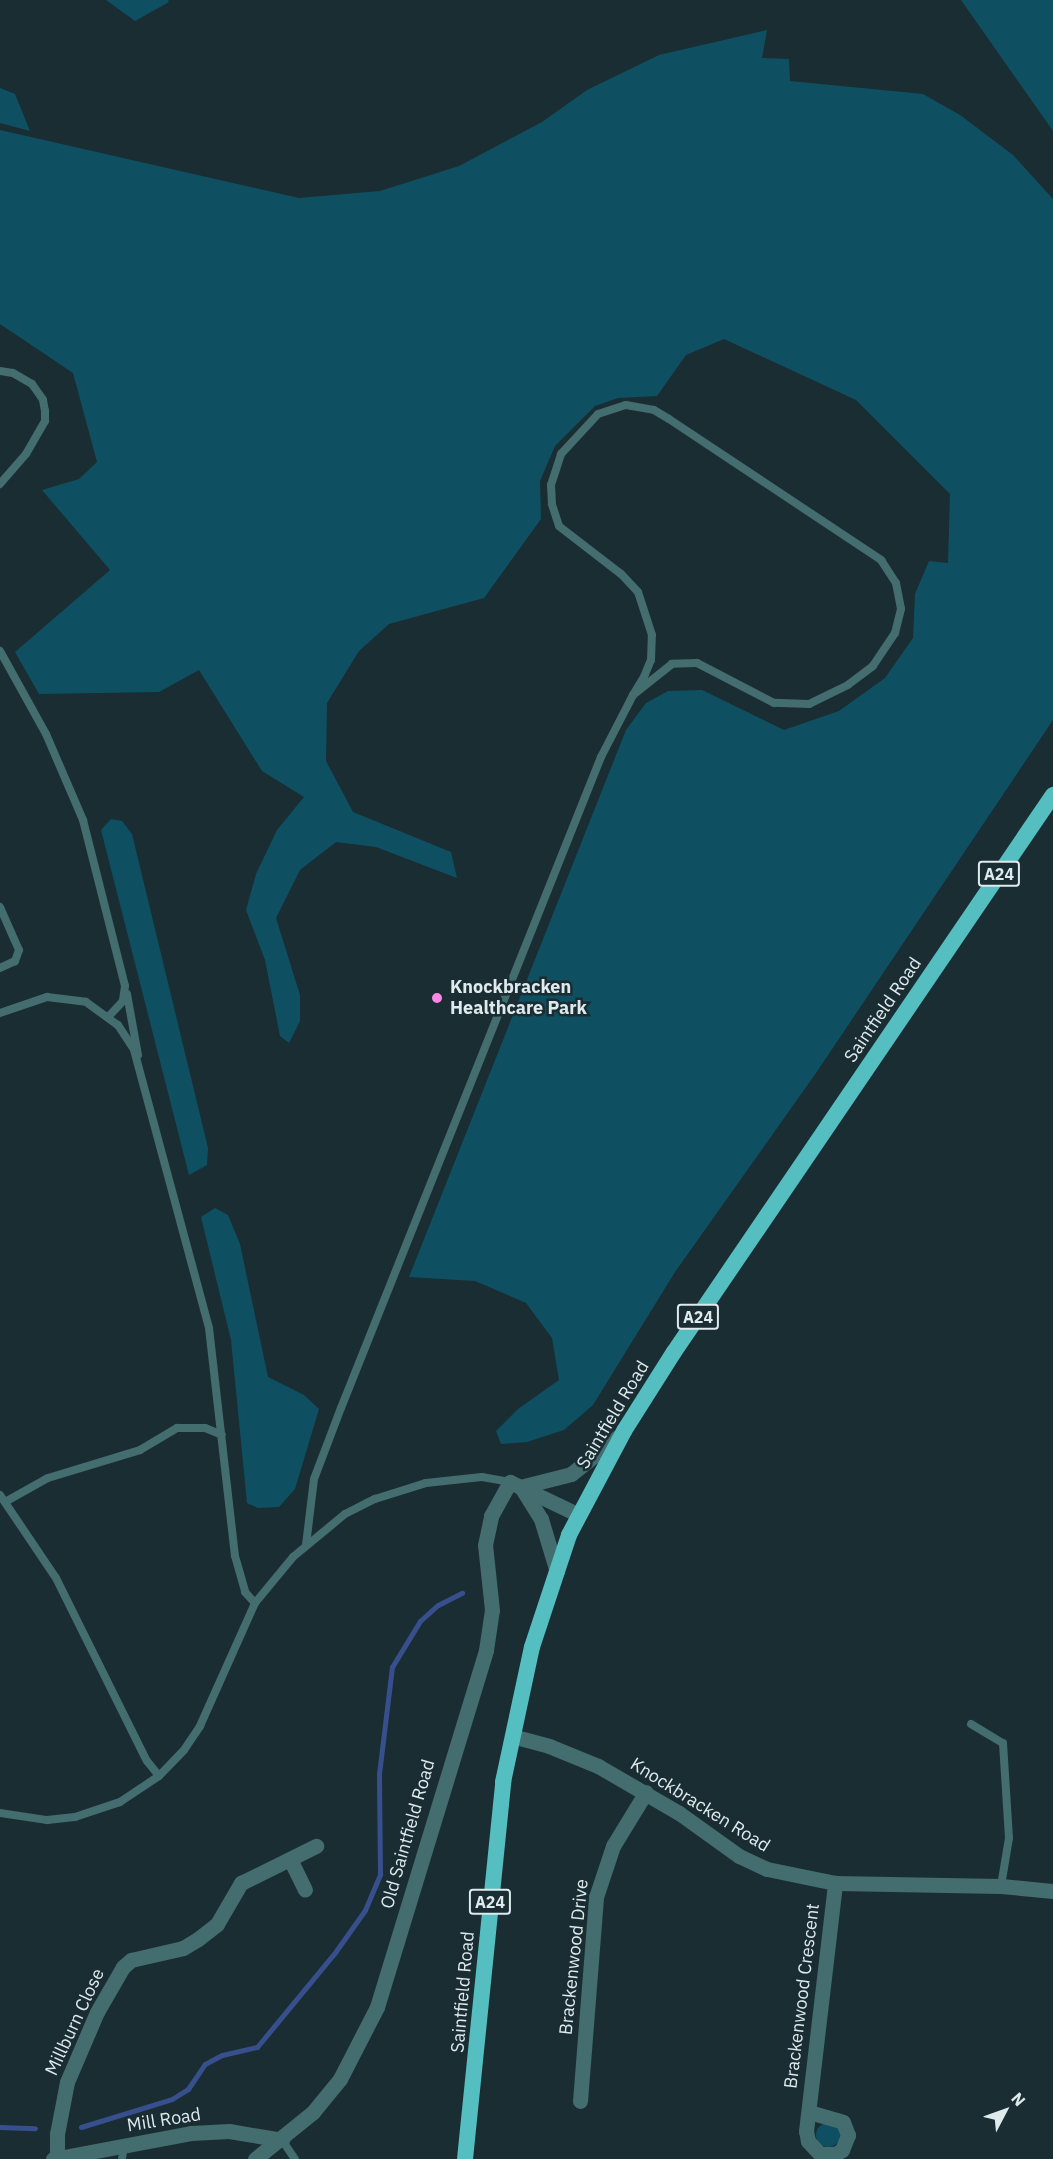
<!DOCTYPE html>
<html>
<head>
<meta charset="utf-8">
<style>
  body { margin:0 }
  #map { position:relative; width:1053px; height:2159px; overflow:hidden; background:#1a2d33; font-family:"IBM Plex Sans",sans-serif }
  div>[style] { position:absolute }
  .green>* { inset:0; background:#0e5061 }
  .round { border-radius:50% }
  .stream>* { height:5px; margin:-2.5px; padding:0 2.5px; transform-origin:2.5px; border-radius:2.5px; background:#37508d }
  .service>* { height:8px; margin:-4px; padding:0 4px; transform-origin:4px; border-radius:4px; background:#436d6e }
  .minor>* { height:15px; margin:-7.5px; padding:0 7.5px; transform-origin:7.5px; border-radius:7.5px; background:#436d6e }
  .tertiary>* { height:15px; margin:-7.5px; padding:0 7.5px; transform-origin:7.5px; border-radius:7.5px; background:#436d6e }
  .trunk>* { height:16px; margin:-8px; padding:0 8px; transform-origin:8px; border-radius:8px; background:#54bec0 }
  .dots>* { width:16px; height:16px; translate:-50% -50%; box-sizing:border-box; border:3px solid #1a2d33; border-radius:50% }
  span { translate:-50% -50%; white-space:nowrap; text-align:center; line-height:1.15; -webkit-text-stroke:5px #1a2d33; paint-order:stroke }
  .shield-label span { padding:2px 4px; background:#1a2d33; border:2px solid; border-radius:4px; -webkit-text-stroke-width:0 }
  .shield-label { font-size:16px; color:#deeaed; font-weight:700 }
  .poi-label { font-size:18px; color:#deeaed; font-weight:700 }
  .left { translate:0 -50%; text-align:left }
  .street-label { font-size:18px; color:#deeaed }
  .north { position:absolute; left:975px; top:2081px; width:60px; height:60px; -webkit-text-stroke:4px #1a2d33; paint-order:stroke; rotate:49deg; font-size:16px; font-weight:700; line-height:24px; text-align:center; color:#deeaed }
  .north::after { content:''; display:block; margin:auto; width:21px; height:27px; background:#deeaed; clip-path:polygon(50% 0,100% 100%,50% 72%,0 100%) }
</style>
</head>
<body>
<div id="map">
  <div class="green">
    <i style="clip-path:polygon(106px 0,168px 0,169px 2px,135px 21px)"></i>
    <i style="clip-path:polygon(961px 0,1053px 0,1053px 131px)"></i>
    <i style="clip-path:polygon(767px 30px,762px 58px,789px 59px,790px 81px,923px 94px,960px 115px,1013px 155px,1053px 199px,1053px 720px,816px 1073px,675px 1272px,593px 1405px,564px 1430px,527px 1442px,501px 1444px,496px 1431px,518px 1409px,559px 1380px,552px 1338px,526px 1303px,475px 1281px,409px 1277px,626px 730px,646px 703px,668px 691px,702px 690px,784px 730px,839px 711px,885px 678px,913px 638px,915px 594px,929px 561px,948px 563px,950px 494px,856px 400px,724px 339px,686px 355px,657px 396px,618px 398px,595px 406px,555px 446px,540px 481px,541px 519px,484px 598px,389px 624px,359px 651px,327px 703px,326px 761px,353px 812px,451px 852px,457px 878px,376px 847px,336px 842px,300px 870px,276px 918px,300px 995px,300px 1021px,289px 1043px,280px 1036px,265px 960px,246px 910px,256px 874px,277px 830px,304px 797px,262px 771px,199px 670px,159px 692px,39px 694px,15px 652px,110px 570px,42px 490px,79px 479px,97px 462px,73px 373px,0 324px,0 130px,299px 198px,380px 191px,459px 166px,542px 122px,587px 90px,659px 55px)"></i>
    <i style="clip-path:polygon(0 88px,15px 94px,30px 131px,0 123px)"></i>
    <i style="clip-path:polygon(111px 819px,122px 821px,132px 834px,208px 1148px,207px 1165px,189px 1175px,101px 830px)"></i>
    <i style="clip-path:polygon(215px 1208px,228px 1215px,240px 1244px,268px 1377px,304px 1395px,319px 1409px,295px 1489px,279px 1507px,258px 1508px,247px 1503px,231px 1340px,201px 1217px)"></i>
    <i class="round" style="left:816px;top:2123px;width:24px;height:24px"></i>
  </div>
  <div class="stream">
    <i style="left:0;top:2127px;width:35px;rotate:2deg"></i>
    <i style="left:81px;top:2127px;width:95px;rotate:-17.1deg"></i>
    <i style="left:172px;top:2099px;width:19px;rotate:-32deg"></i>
    <i style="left:188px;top:2089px;width:30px;rotate:-56deg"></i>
    <i style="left:205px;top:2064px;width:19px;rotate:-28deg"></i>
    <i style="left:222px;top:2055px;width:36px;rotate:-13deg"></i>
    <i style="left:257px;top:2047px;width:124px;rotate:-50.5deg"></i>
    <i style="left:336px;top:1951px;width:50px;rotate:-54.7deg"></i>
    <i style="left:365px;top:1910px;width:39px;rotate:-67deg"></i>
    <i style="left:380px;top:1874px;width:100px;rotate:-90.6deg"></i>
    <i style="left:379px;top:1774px;width:108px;rotate:-83.1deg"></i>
    <i style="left:392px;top:1667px;width:54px;rotate:-58.7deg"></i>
    <i style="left:420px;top:1621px;width:24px;rotate:-42deg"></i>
    <i style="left:438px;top:1605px;width:27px;rotate:-27deg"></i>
  </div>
  <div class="service">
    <i style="left:0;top:371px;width:13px;rotate:9deg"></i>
    <i style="left:13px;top:373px;width:22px;rotate:30deg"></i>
    <i style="left:32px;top:384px;width:19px;rotate:55deg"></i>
    <i style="left:43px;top:400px;width:11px;rotate:80deg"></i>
    <i style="left:45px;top:411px;width:10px;rotate:90deg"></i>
    <i style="left:45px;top:421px;width:38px;rotate:120deg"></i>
    <i style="left:26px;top:454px;width:40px;rotate:131deg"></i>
    <i style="left:0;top:651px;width:95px;rotate:61deg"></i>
    <i style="left:46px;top:734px;width:94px;rotate:66.7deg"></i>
    <i style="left:83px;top:820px;width:171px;rotate:75.8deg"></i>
    <i style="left:125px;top:986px;width:15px;rotate:98deg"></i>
    <i style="left:123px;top:1001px;width:21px;rotate:133deg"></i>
    <i style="left:0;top:907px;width:47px;rotate:66.2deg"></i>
    <i style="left:19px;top:950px;width:12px;rotate:110deg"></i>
    <i style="left:15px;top:961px;width:17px;rotate:155deg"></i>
    <i style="left:127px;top:994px;width:62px;rotate:79.8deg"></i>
    <i style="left:0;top:1013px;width:50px;rotate:-18.8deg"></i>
    <i style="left:47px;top:997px;width:39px;rotate:7deg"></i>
    <i style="left:86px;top:1002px;width:39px;rotate:36deg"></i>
    <i style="left:118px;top:1025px;width:30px;rotate:57deg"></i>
    <i style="left:134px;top:1050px;width:288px;rotate:74.9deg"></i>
    <i style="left:209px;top:1328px;width:229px;rotate:83.5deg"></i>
    <i style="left:235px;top:1556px;width:37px;rotate:74deg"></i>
    <i style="left:245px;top:1592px;width:15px;rotate:48deg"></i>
    <i style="left:0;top:1495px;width:100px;rotate:56deg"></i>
    <i style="left:56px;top:1578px;width:204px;rotate:63.6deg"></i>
    <i style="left:147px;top:1761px;width:19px;rotate:51deg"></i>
    <i style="left:5px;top:1502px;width:49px;rotate:-29.2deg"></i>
    <i style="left:48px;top:1478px;width:96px;rotate:-16.9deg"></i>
    <i style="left:140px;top:1450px;width:43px;rotate:-30.7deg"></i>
    <i style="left:177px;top:1428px;width:28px"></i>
    <i style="left:205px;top:1428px;width:18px;rotate:22deg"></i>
    <i style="left:306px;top:1545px;width:66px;rotate:-83.1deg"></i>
    <i style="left:314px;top:1479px;width:76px;rotate:-69.2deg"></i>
    <i style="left:341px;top:1408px;width:701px;rotate:-68.23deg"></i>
    <i style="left:601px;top:757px;width:70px;rotate:-62.7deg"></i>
    <i style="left:633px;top:695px;width:21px;rotate:-59deg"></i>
    <i style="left:644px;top:677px;width:18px;rotate:-68deg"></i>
    <i style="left:651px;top:660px;width:25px;rotate:-88deg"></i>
    <i style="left:652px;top:635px;width:45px;rotate:-108deg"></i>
    <i style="left:638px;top:592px;width:25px;rotate:-133deg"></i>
    <i style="left:621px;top:574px;width:78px;rotate:-142.3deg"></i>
    <i style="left:559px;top:526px;width:23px;rotate:-108deg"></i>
    <i style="left:552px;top:504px;width:19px;rotate:-93deg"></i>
    <i style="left:551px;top:485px;width:33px;rotate:-72deg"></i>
    <i style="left:561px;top:454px;width:54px;rotate:-47.2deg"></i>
    <i style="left:598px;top:414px;width:29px;rotate:-18deg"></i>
    <i style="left:626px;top:405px;width:28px;rotate:10deg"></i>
    <i style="left:654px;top:410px;width:17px;rotate:31deg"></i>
    <i style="left:669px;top:419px;width:255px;rotate:33.6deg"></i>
    <i style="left:881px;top:560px;width:27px;rotate:57deg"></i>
    <i style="left:896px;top:583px;width:26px;rotate:79deg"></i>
    <i style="left:901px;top:609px;width:25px;rotate:104deg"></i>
    <i style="left:895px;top:633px;width:40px;rotate:124deg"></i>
    <i style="left:873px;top:666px;width:31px;rotate:143deg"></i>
    <i style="left:848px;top:685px;width:43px;rotate:154deg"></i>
    <i style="left:809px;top:704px;width:35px;rotate:-178deg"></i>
    <i style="left:774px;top:703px;width:87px;rotate:-152.5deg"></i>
    <i style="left:697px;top:663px;width:25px;rotate:178deg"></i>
    <i style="left:672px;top:664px;width:50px;rotate:141.5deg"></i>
    <i style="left:971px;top:1724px;width:37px;rotate:31deg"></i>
    <i style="left:1003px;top:1743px;width:95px;rotate:86.4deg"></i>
    <i style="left:1009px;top:1838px;width:49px;rotate:99.5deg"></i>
    <i style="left:0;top:1813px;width:48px;rotate:8.5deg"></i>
    <i style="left:47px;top:1820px;width:28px;rotate:-6deg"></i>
    <i style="left:75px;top:1817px;width:47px;rotate:-18.4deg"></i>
    <i style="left:120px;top:1802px;width:47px;rotate:-33.7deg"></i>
    <i style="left:159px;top:1776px;width:36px;rotate:-46deg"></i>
    <i style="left:184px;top:1750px;width:29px;rotate:-56deg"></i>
    <i style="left:200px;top:1726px;width:135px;rotate:-65.9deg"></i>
    <i style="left:255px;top:1603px;width:60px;rotate:-50.4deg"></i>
    <i style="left:293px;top:1557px;width:67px;rotate:-39.6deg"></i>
    <i style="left:345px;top:1514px;width:34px;rotate:-27deg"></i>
    <i style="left:375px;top:1499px;width:53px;rotate:-17.4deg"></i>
    <i style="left:426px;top:1483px;width:56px;rotate:-6.1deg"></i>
    <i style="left:482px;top:1477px;width:28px;rotate:10deg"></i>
    <i style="left:282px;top:2140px;width:23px;rotate:56deg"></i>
    <i style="left:122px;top:2159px;width:14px;rotate:-82deg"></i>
  </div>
  <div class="minor">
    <i style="left:520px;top:1487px;width:53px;rotate:-14.3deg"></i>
    <i style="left:571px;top:1474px;width:61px;rotate:-38.4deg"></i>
    <i style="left:521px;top:1487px;width:38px;rotate:58deg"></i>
    <i style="left:541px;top:1519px;width:55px;rotate:73.2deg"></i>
    <i style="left:290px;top:1859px;width:34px;rotate:64deg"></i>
    <i style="left:580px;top:2101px;width:205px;rotate:-85.5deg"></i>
    <i style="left:596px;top:1897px;width:54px;rotate:-71.6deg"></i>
    <i style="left:613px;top:1846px;width:63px;rotate:-58.6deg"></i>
    <i style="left:809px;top:2112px;width:35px;rotate:16deg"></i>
    <i style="left:843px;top:2122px;width:14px;rotate:69deg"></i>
    <i style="left:848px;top:2135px;width:16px;rotate:112deg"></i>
    <i style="left:842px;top:2150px;width:8px;rotate:150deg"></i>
    <i style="left:835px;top:2154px;width:15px;rotate:180deg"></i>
    <i style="left:820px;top:2154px;width:18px;rotate:-133deg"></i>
    <i style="left:808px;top:2141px;width:10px;rotate:-101deg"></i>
    <i style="left:806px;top:2131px;width:250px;rotate:-83.3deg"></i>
    <i style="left:57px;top:2158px;width:24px;rotate:-90deg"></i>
    <i style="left:57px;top:2134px;width:53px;rotate:-79.1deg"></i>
    <i style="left:67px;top:2082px;width:76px;rotate:-66.8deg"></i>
    <i style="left:97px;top:2012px;width:52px;rotate:-60deg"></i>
    <i style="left:123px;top:1967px;width:11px;rotate:-41deg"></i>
    <i style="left:131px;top:1960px;width:53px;rotate:-13deg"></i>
    <i style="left:183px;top:1948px;width:17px;rotate:-31deg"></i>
    <i style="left:198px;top:1939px;width:24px;rotate:-38deg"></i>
    <i style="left:217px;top:1924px;width:48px;rotate:-59.7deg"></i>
    <i style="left:241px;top:1883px;width:84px;rotate:-26.3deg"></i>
    <i style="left:53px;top:2159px;width:140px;rotate:-10.7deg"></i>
    <i style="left:191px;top:2133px;width:38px;rotate:-3deg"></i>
    <i style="left:229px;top:2131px;width:54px;rotate:9.6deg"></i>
    <i style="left:255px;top:2159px;width:75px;rotate:-39deg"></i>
    <i style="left:313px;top:2112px;width:43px;rotate:-50.7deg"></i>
    <i style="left:340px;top:2079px;width:81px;rotate:-62.8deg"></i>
    <i style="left:377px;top:2007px;width:373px;rotate:-73deg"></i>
    <i style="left:486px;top:1650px;width:40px;rotate:-81.5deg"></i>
    <i style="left:492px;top:1610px;width:65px;rotate:-96.1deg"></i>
    <i style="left:485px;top:1545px;width:30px;rotate:-78deg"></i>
    <i style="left:491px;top:1516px;width:39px;rotate:-61deg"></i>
    <i style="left:510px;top:1482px;width:76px;rotate:25.6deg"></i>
  </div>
  <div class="tertiary">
    <i style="left:512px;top:1736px;width:38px;rotate:15deg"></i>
    <i style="left:549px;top:1746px;width:53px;rotate:22.2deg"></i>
    <i style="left:598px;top:1766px;width:94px;rotate:30.1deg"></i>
    <i style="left:679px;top:1813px;width:74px;rotate:35.6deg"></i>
    <i style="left:739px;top:1856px;width:31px;rotate:25deg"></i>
    <i style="left:767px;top:1869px;width:69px;rotate:11.6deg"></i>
    <i style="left:835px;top:1883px;width:166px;rotate:1deg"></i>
    <i style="left:1001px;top:1886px;width:52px;rotate:5.5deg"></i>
  </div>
  <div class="trunk">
    <i style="left:465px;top:2159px;width:379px;rotate:-84.2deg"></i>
    <i style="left:503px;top:1782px;width:138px;rotate:-77.9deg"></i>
    <i style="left:532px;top:1647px;width:118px;rotate:-71.7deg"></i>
    <i style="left:569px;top:1535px;width:118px;rotate:-62.1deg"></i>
    <i style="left:624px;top:1431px;width:93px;rotate:-57.7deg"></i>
    <i style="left:674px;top:1352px;width:674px;rotate:-55.77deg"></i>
  </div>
  <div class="dots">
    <i style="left:437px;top:998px;background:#fa87e6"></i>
  </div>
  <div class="shield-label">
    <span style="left:999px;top:874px">A24</span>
    <span style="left:698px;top:1317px">A24</span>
    <span style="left:490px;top:1902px">A24</span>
  </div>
  <div class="poi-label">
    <span class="left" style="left:450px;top:998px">Knockbracken<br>Healthcare Park</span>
  </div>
  <div class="street-label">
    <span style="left:883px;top:1010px;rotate:-56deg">Saintfield Road</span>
    <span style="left:613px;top:1415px;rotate:-59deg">Saintfield Road</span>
    <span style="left:700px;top:1805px;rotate:32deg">Knockbracken Road</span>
    <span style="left:408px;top:1834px;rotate:-74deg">Old Saintfield Road</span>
    <span style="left:574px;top:1957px;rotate:-84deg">Brackenwood Drive</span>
    <span style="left:463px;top:1992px;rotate:-85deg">Saintfield Road</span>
    <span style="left:802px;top:1996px;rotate:-83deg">Brackenwood Crescent</span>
    <span style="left:75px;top:2022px;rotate:-65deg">Millburn Close</span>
    <span style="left:164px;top:2120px;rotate:-9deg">Mill Road</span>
  </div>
  <div class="north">N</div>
</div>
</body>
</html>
